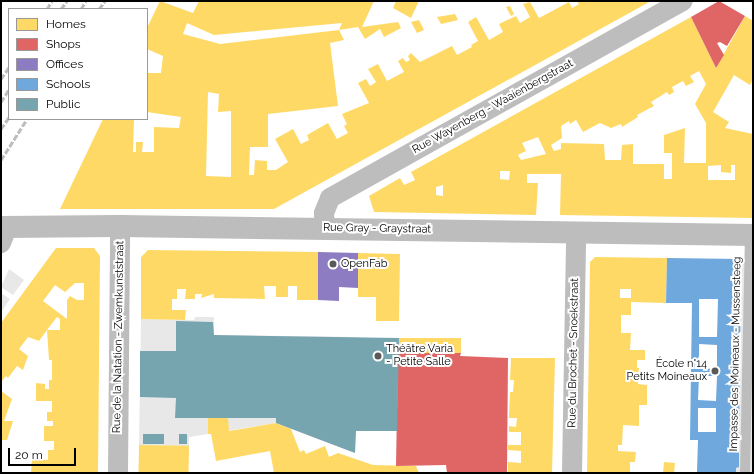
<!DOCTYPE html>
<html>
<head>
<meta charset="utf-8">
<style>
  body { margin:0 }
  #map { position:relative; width:754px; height:474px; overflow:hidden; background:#fff; font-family:Raleway,sans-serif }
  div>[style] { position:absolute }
  .green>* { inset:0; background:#e8e8e8 }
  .homes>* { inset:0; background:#ffd966; transform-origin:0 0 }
  .shops>* { inset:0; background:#e06666 }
  .offices>* { inset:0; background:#8e7cc3 }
  .schools>* { inset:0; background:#6fa8dc }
  .public>* { inset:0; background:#76a5af; transform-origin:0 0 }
  .service>* { height:10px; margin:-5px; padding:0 5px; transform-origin:5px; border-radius:5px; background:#bdbdbd }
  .minor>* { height:20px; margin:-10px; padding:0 10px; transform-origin:10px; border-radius:10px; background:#bdbdbd }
  .tertiary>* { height:22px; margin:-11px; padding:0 11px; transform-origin:11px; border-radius:11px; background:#bdbdbd }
  .rail>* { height:3px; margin-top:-1.5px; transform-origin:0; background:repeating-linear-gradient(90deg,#bdbdbd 0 6px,transparent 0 8px) }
  .dots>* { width:11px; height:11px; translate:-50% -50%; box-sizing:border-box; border:2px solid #fff; border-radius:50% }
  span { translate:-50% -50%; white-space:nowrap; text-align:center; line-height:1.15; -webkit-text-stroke:4px #fff; paint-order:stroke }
  .street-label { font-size:11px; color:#000 }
  .poi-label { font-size:11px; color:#000 }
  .left { translate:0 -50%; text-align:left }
  .right { translate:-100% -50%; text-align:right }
  .frame { position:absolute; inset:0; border:2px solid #000; pointer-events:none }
  .legend { position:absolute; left:8px; top:8px; width:140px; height:112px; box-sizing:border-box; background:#fff; border:1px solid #999; margin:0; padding:5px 7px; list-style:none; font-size:12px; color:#000 }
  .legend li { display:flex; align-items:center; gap:8px; height:20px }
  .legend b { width:20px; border:1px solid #999 }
  .scale { position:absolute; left:8px; top:448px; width:68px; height:18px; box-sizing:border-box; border:2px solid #000; border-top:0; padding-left:5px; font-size:12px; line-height:14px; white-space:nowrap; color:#000; -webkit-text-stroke:3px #fff; paint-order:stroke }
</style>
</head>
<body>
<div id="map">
  <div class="green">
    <i style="clip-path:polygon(741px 259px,753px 259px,753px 473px,736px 473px,736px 468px,739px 467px,739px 447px,736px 447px,736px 441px,739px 441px)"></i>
    <i style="clip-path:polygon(9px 269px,24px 280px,13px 295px,1px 287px)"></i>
    <i style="clip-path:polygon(1px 293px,10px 299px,1px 312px)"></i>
    <i style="clip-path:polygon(195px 317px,214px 317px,214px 335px,358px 337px,355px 453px,276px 423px,189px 437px,189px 446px,139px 445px,141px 319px,194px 320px)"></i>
  </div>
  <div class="homes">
    <i style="clip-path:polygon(evenodd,160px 1px,193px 13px,199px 1px,374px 1px,362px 27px,398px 22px,401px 28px,384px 37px,380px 29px,365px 39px,358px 27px,339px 30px,342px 23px,214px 35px,187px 23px,183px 34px,220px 44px,339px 30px,344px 40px,330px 43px,338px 106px,268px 114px,268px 147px,250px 147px,249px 175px,254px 175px,255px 160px,267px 161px,267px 170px,276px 170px,288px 162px,275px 139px,293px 129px,301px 144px,309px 140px,307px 135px,328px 123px,337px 139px,348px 133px,344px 126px,347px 124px,342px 114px,369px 103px,358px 83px,366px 79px,370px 86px,376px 82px,368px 69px,378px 64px,387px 81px,404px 72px,398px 61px,403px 58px,406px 62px,410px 60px,408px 56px,411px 53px,420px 62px,452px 46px,457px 55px,472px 47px,471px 45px,478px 41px,468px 22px,476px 17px,489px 40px,503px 32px,499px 24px,516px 16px,520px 23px,530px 17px,523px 4px,530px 2px,539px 18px,569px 2px,572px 8px,579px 4px,577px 1px,651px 1px,274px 209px,60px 209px,103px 119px,134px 119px,133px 152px,154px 152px,154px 127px,179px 128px,181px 117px,147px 112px,147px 73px,161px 73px,163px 56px,147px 49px,147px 28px,160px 1px,208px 92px,219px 94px,218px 112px,231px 111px,231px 177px,206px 176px,208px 92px)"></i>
    <i style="clip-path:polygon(396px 1px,419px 1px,411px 18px,393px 8px)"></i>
    <i style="clip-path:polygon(510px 6px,514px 14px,511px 16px,506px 7px)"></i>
    <i style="clip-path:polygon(455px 14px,458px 20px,441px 24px,437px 17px)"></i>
    <i style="clip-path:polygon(evenodd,745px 16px,753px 21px,753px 79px,750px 85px,734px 75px,713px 112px,729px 122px,725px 128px,753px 134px,753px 218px,560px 215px,561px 174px,527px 174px,527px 183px,538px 183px,536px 215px,374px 212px,369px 196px,400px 178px,404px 185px,415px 180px,411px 172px,691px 17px,716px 68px,745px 16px,699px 71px,706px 84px,695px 104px,706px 123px,706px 163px,684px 163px,685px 128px,664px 135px,664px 153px,672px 153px,672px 179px,664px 179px,664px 164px,633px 164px,633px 144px,622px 145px,621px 160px,605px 160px,604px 144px,561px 143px,561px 149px,554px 151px,551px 145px,562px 138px,561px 126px,569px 121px,570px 124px,576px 120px,583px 132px,600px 123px,611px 128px,621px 124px,622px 127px,638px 117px,637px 115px,654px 106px,651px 102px,667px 92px,669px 95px,674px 92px,672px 87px,683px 81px,686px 86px,694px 82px,690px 76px,699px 71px,745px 16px,538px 137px,546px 154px,521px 160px,518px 155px,526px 151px,522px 143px,538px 137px,745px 16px,721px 165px,721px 172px,731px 173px,731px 165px,735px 165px,735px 180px,708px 180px,708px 166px,721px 165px,745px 16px,500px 171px,510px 171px,509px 180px,500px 179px,500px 171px,745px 16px,443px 185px,443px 196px,436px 195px,436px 187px,443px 185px)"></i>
    <i style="clip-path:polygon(419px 20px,424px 30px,417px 33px,411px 22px)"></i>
    <i style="clip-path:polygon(136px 142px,143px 142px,142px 152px,136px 152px)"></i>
    <i style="clip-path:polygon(evenodd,56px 248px,94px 248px,100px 256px,98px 473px,31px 473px,32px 459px,48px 460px,48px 450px,54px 450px,54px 441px,44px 441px,44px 426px,53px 426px,53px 421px,47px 421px,47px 412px,52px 412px,52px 401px,36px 401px,36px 383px,45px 384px,45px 389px,49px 389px,49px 380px,52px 380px,52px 360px,49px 360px,47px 330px,39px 341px,28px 337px,19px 349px,28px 356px,23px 370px,17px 366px,8px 378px,6px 376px,1px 382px,1px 323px,56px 248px,75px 283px,84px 283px,84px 300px,77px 300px,70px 296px,67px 300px,67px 319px,43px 301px,55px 285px,65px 292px,75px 283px,56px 248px,57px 317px,60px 319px,60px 330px,47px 330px,57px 317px)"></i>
    <i style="clip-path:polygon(148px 250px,318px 252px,318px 300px,297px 300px,297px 286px,288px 286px,288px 297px,276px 297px,276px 286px,264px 286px,265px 299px,214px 298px,214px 294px,201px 298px,202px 294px,195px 294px,195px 299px,185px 299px,186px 289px,177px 289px,177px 299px,172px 299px,172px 310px,186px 310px,185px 320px,141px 319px,141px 257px)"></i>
    <i style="clip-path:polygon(358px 253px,400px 254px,399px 321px,376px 321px,376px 297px,358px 297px)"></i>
    <i style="clip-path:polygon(evenodd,595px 257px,667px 258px,666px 303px,631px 302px,631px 315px,621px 315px,621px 333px,631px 333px,630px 350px,645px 350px,645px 360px,637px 360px,637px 368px,639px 368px,638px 384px,647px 385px,647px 405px,639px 405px,639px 426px,623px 425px,622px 445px,618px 445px,618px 451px,636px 452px,635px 462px,630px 462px,630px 473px,587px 473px,590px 262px,595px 257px,620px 289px,631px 289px,631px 298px,620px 298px,620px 289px)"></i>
    <i style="left:399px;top:338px;width:62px;height:15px"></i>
    <i style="clip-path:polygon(511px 358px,555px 358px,552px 473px,508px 473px,508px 462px,521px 463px,521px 451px,508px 450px,508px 445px,521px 445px,521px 432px,509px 432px,509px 426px,516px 427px,517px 418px,509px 418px,510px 392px,513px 392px,514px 380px,510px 380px)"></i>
    <i style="clip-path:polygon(1px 391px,12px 399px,4px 421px,13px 421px,7px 440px,1px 440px)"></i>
    <i style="clip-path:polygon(208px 417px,228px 417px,229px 431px,276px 423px,291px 429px,300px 452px,304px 450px,306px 454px,325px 446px,329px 457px,338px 453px,373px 465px,416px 466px,419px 473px,274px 473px,270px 451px,216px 461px,211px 434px,208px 434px)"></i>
    <i style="left:139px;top:445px;width:50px;height:28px;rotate:1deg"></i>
    <i style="left:664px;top:462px;width:11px;height:11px;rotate:5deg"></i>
  </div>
  <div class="shops">
    <i style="clip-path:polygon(719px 1px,745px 16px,727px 46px,720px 42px,717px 43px,724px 55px,716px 68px,691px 17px)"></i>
    <i style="clip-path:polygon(398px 353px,461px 353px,460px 356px,508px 358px,507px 473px,447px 473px,446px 465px,396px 466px)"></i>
  </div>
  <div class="offices">
    <i style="clip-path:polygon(318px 252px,358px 253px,358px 288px,339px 287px,339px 301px,318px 300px)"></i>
  </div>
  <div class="schools">
    <i style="clip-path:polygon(evenodd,667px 258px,741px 259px,739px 441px,736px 441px,736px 447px,739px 447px,739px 467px,736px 468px,736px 473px,694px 473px,697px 472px,698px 440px,690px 440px,692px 303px,666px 303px,667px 258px,699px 299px,718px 299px,717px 337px,699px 337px,699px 299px,667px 258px,699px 344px,717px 345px,717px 369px,699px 368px,699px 344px,667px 258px,699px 376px,717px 376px,716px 401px,698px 400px,699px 376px,667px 258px,698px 408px,716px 408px,716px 432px,698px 432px,698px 408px)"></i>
  </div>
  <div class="public">
    <i style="clip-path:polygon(176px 321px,213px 322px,214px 335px,399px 338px,397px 431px,356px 431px,355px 453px,276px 423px,276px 418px,175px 418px,176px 398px,140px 397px,140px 351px,176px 351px)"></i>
    <i style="left:143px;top:434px;width:21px;height:10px"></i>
    <i style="left:179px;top:434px;width:8px;height:10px"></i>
  </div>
  <div class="service">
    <i style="left:745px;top:473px;width:238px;rotate:-88.8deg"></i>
  </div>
  <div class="minor">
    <i style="left:325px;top:228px;width:15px;rotate:-94deg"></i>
    <i style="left:324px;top:213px;width:16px;rotate:-68deg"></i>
    <i style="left:330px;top:198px;width:404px;rotate:-29.2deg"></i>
    <i style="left:1px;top:243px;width:17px;rotate:-69deg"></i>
    <i style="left:118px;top:473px;width:247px;rotate:-89.5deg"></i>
    <i style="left:572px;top:473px;width:241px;rotate:-89deg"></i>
  </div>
  <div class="tertiary">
    <i style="left:1px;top:227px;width:119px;rotate:-0.5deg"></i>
    <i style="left:120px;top:226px;width:633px;rotate:0.81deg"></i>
  </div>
  <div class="rail">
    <i style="left:47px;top:9px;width:9px;rotate:-58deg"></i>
    <i style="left:61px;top:9px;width:10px;rotate:-53deg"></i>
    <i style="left:81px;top:9px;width:9px;rotate:-58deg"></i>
    <i style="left:99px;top:9px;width:10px;rotate:-53deg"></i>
    <i style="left:1px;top:79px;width:14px;rotate:-56deg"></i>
    <i style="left:1px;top:102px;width:15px;rotate:-58deg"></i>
    <i style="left:1px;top:129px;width:14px;rotate:-56deg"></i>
    <i style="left:1px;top:160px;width:49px;rotate:-57.6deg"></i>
  </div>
  <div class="dots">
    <i style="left:333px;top:264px;background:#595959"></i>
    <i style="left:378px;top:356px;background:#595959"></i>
    <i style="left:715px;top:371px;background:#595959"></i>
  </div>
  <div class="street-label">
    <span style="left:493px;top:107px;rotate:-29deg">Rue Wayenberg - Waaienbergstraat</span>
    <span style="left:377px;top:229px;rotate:1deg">Rue Gray - Graystraat</span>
    <span style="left:119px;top:337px;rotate:-89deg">Rue de la Natation - Zwemkunststraat</span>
    <span style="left:574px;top:353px;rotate:-89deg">Rue du Brochet - Snoekstraat</span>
    <span style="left:736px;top:354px;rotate:-89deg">Impasse des Moineaux - Mussensteeg</span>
  </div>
  <div class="poi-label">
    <span class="left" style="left:341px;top:264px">OpenFab</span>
    <span class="left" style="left:386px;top:356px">Théâtre Varia<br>- Petite Salle</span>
    <span class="right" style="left:707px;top:371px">École n°14<br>Petits Moineaux</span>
  </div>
  <div class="frame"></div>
  <ul class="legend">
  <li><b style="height:11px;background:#ffd966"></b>Homes</li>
  <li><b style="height:11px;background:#e06666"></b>Shops</li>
  <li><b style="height:11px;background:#8e7cc3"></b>Offices</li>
  <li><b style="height:11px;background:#6fa8dc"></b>Schools</li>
  <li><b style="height:11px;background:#76a5af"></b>Public</li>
  </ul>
  <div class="scale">20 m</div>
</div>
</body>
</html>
